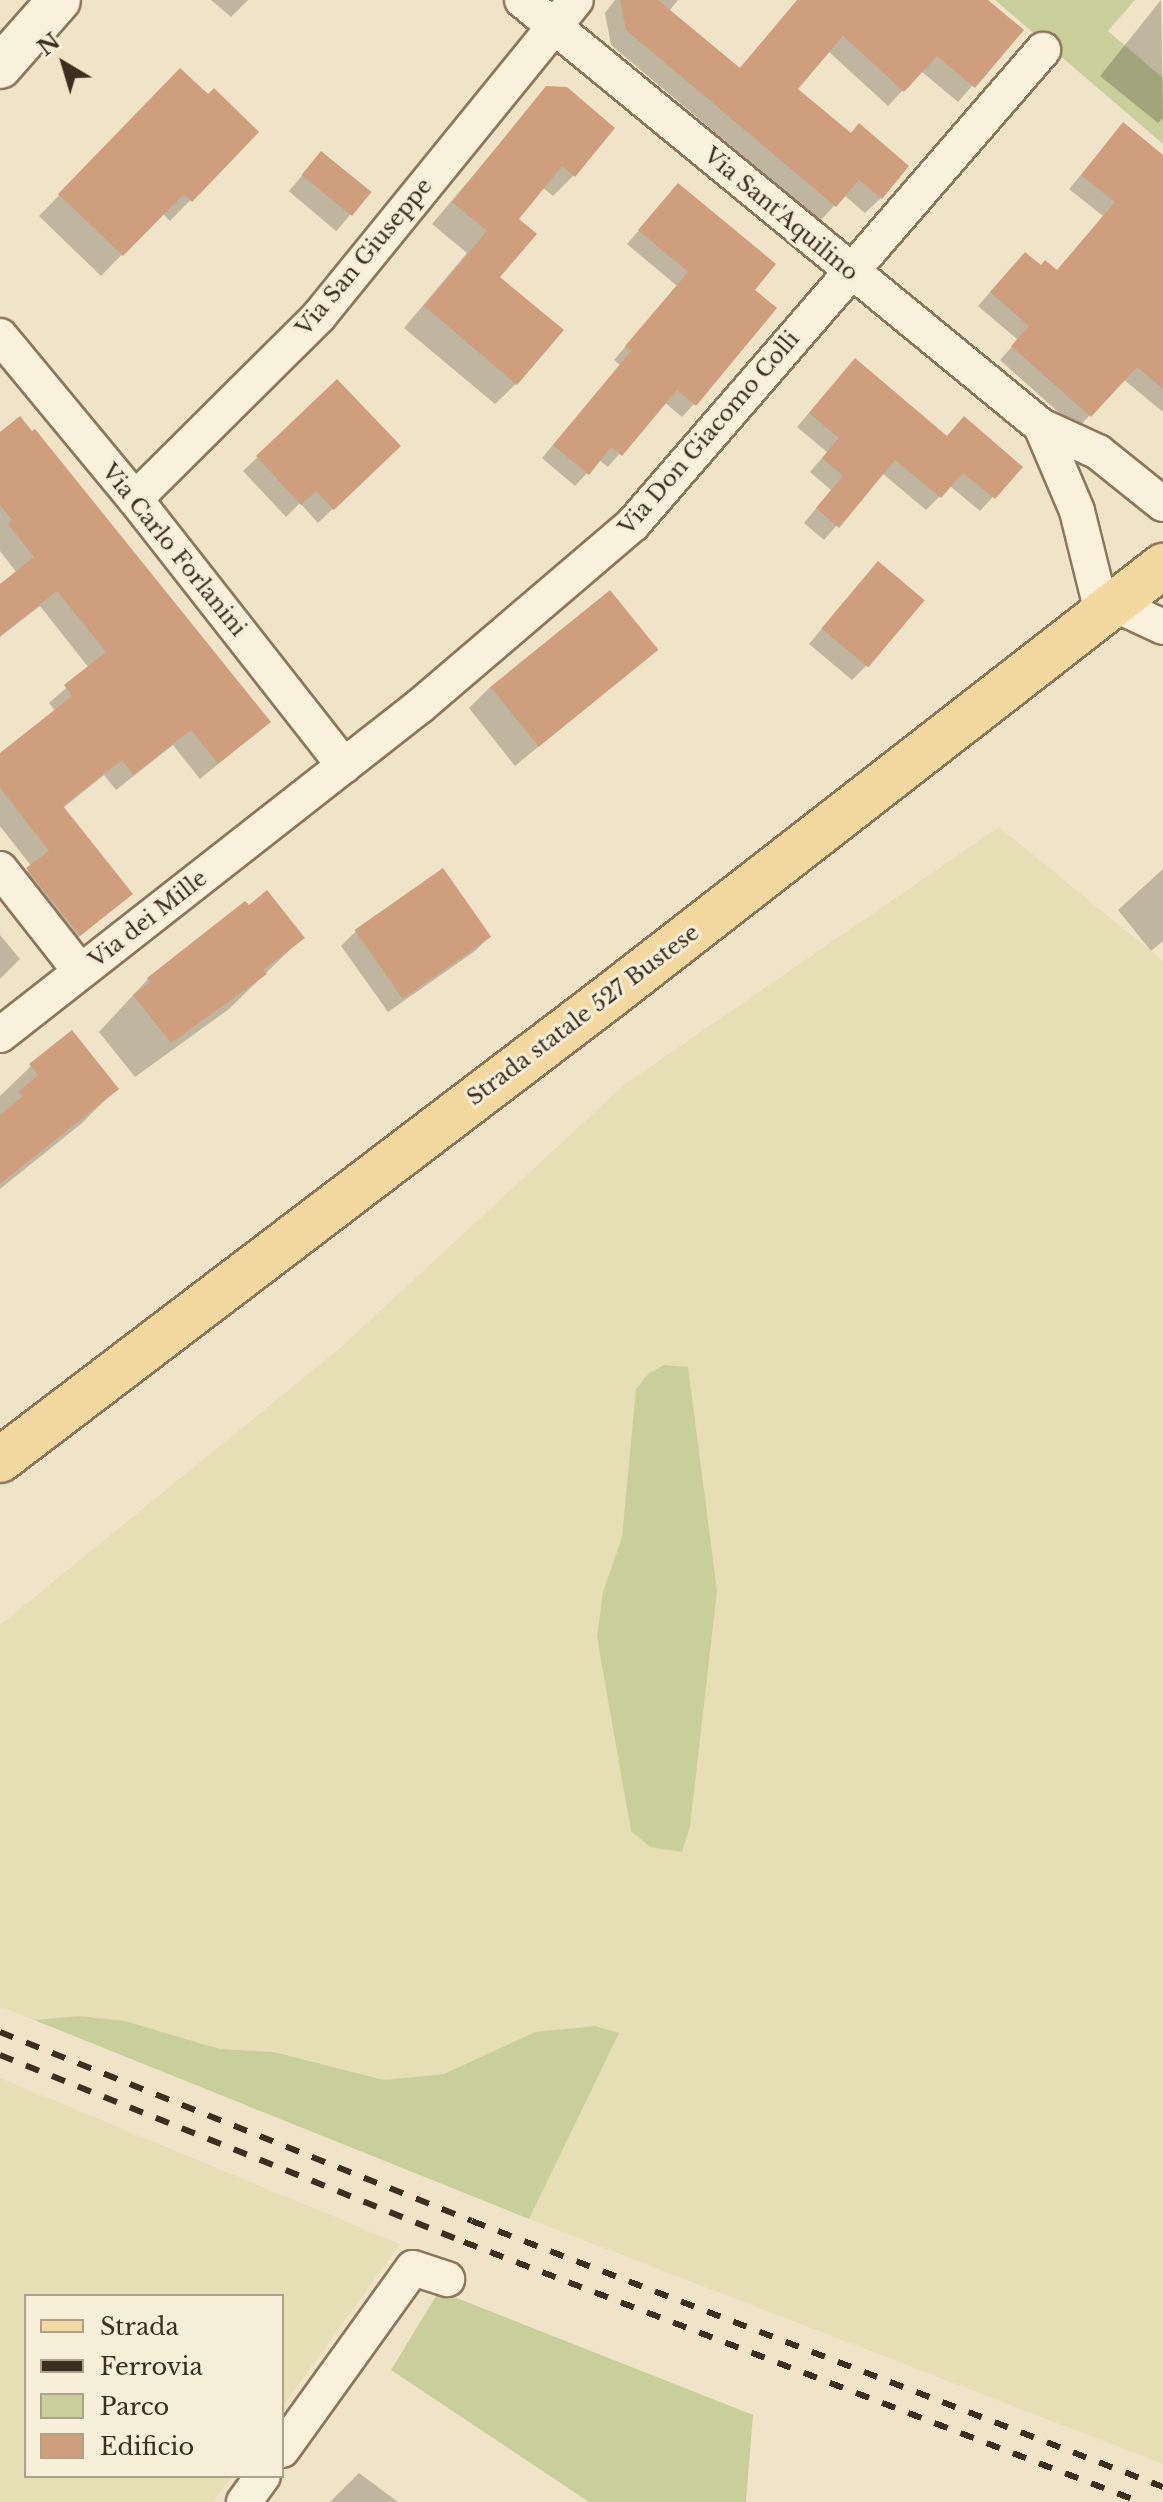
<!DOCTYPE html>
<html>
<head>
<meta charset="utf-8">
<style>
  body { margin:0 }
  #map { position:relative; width:1163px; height:2502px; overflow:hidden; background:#f0e4c8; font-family:"Libre Baskerville",serif }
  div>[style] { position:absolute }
  .farmland>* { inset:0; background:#e6deb5 }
  .green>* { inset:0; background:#c9cf9b }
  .shadow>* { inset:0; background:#0003; transform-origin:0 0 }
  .building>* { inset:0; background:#cf9f7d; transform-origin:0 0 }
  .roads { filter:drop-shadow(2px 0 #8d765c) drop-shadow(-2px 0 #8d765c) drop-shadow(0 2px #8d765c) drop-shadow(0 -2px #8d765c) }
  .minor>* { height:34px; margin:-17px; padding:0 17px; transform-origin:17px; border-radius:17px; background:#faf1dc }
  .tertiary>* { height:42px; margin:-21px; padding:0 21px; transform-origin:21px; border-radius:21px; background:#faf1dc }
  .primary>* { height:44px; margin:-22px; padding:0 22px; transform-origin:22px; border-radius:22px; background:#f3d9a0 }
  .rail>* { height:6px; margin-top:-3px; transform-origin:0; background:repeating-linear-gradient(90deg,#3d2e20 0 14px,transparent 0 28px) }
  span { translate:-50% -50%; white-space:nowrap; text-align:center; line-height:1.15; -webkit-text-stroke:6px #f7eed8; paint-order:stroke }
  .street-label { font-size:22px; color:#3d2e20 }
  .legend { position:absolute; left:24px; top:2294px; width:260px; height:184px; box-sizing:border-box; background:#f7eed8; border:2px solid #ada18e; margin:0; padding:10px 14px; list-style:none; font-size:24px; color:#3d2e20 }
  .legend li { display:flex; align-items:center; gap:16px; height:40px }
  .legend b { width:40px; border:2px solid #ada18e }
  .north { position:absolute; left:24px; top:24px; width:80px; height:80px; -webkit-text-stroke:6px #f7eed8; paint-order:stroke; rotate:322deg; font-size:22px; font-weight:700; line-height:32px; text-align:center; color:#3d2e20 }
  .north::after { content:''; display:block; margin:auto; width:28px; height:36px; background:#3d2e20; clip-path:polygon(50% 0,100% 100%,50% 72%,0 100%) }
</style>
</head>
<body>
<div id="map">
  <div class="farmland">
    <i style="clip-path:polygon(evenodd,999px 827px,1163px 961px,1163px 2464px,529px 2219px,618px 2033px,535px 2032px,444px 2074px,384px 2080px,274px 2052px,220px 2049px,125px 2021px,80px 2016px,34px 2020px,0 2007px,0 1625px,339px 1349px,625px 1084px,999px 827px,664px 1365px,688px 1367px,631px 1831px,615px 1733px,603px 1592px,622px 1537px,636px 1389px,649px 1373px,664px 1365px)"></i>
    <i style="clip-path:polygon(0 2078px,400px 2244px,282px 2407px,282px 2296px,26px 2296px,26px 2476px,232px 2476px,213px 2502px,0 2502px)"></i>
  </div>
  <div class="green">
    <i style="clip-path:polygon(995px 0,1135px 0,1108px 31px,1163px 78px,1163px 144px)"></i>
    <i style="clip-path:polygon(664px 1365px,688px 1367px,717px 1591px,690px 1826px,682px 1852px,650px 1847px,631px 1831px,597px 1637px,603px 1592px,622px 1537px,636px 1389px,649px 1373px)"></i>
    <i style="clip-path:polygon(80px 2016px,125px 2021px,220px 2049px,274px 2052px,384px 2080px,444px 2074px,535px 2032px,595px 2026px,619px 2033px,529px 2219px,34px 2020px)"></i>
    <i style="clip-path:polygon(439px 2291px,753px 2415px,746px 2502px,589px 2502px,391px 2370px)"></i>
  </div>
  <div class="shadow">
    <i style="clip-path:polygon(211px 0,248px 0,231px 17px)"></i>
    <i style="clip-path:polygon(615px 0,678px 0,669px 11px,739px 69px,799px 0,985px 0,1021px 30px,958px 102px,921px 71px,888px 106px,828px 51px,795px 89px,881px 198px,865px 213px,844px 195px,820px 221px,611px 45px,605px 13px)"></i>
    <i style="clip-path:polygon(1161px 0,1163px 118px,1158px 123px,1100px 76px)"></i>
    <i style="clip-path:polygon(180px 70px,208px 97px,256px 132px,170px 221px,162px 213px,101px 276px,39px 216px)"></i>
    <i style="clip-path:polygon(547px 88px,574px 175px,553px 196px,542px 187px,516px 219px,498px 277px,516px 384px,495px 404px,404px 328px,467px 253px,432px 224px)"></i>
    <i style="clip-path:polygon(1123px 125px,1163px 159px,1163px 412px,1123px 379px,1077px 429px,1000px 360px,1018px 340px,978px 306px,1012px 267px,1056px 272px,1103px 216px,1069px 189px)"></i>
    <i style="left:321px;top:153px;width:62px;height:50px;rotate:40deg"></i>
    <i style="clip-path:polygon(678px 186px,752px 290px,694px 404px,682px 417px,664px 402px,608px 467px,599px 460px,575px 486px,542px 458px,620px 365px,614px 360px,677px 286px,627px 244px)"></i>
    <i style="clip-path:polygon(842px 374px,946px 438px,1020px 467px,980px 511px,950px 486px,926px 510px,882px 473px,824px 540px,804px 523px,831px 490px,810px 472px,827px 452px,797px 427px)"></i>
    <i style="clip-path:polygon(337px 382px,384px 460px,318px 523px,300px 503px,286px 517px,243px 471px)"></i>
    <i style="clip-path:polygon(0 434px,269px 722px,200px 779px,173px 745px,116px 790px,104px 775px,63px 808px,131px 894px,62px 951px,11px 886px,32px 867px,0 826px,0 755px,56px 712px,49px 703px,89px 668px,40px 606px,0 637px,0 586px,17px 573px,0 551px)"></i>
    <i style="clip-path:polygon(864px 578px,866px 666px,852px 680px,809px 644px)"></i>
    <i style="clip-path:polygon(655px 650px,515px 766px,469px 708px,490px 687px)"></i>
    <i style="clip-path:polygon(1163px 869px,1163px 941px,1151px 951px,1118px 910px)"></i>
    <i style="clip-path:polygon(442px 871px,489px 937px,475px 951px,388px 1012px,341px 946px,355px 932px)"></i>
    <i style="clip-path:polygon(0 935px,20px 959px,0 979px)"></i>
    <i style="clip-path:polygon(302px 938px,229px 1009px,135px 1077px,99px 1032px,148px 979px)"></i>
    <i style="clip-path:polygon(31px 1066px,116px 1089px,81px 1124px,0 1189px,0 1096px)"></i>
    <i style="clip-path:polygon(359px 2473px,398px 2502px,330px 2502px)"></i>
  </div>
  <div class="building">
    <i style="clip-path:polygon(620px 0,658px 0,740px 68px,797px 0,988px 0,1024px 30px,975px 88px,937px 56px,904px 92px,843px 36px,798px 89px,851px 133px,859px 123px,909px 166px,882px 199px,859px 180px,836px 207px,626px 30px)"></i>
    <i style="clip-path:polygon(180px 68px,208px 94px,214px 88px,259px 132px,192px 202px,184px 194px,123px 256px,58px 194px)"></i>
    <i style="clip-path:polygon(546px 86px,567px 87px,615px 128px,575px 177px,562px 166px,519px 219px,537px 234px,500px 277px,564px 330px,517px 385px,424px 306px,487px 231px,452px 202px)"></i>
    <i style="clip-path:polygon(1123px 122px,1163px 155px,1163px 389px,1137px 367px,1091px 417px,1011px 346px,1029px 326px,990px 292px,1025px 252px,1041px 265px,1045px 260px,1057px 270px,1115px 202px,1081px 175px)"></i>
    <i style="left:321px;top:151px;width:65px;height:31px;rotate:39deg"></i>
    <i style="clip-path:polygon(678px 183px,776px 264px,755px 290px,777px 308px,696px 406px,677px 390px,622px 456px,611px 447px,589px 475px,553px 445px,631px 351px,625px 346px,688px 272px,638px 230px)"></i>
    <i style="clip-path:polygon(855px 358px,947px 436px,964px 416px,1023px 467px,995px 499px,963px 473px,941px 498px,895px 460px,839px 528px,816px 508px,843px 476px,822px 458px,839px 438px,809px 413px)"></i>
    <i style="clip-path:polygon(337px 379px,401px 446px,334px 510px,316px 491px,301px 505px,256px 456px)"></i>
    <i style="clip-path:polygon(20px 416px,32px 431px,35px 429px,271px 722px,218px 764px,191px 730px,133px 775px,122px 760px,63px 806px,133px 894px,80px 936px,26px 868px,49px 851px,0 788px,0 753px,72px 696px,64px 685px,106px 652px,57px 591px,0 636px,0 584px,34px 557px,8px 524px,12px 520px,0 505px,0 432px)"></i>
    <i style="left:878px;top:561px;width:61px;height:88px;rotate:40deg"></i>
    <i style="left:610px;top:590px;width:77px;height:154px;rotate:51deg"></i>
    <i style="left:443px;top:868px;width:84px;height:108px;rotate:55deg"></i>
    <i style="clip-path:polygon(267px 890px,305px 938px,263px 970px,267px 974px,171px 1043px,133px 995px,150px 982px,147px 978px,245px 901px,249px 905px)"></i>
    <i style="clip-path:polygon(72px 1030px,119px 1089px,0 1184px,0 1115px,23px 1096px,18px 1092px,38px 1075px,29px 1064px)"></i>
  </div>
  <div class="roads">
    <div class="minor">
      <i style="left:522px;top:0;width:671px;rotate:39.38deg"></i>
      <i style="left:1041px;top:426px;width:63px;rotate:24.5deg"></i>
      <i style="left:1098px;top:452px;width:83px;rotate:38.7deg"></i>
      <i style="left:0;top:336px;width:212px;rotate:50.4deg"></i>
      <i style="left:135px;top:499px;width:339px;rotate:51.9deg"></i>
      <i style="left:1041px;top:426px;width:92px;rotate:67deg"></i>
      <i style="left:1077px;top:511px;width:104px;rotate:76.1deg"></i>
      <i style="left:135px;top:499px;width:260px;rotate:-44.8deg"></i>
      <i style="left:319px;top:316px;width:407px;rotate:-50.9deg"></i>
      <i style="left:1114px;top:604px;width:54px;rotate:25.1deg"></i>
      <i style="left:0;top:869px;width:130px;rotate:51.9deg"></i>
      <i style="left:0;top:1035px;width:534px;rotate:-38.07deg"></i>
      <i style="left:420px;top:706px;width:280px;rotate:-40.5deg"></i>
      <i style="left:633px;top:524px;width:627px;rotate:-49.14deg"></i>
      <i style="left:282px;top:2450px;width:224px;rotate:-54.3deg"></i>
      <i style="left:413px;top:2268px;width:36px;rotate:18deg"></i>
      <i style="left:244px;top:2502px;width:32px;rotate:-54deg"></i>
    </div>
    <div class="tertiary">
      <i style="left:0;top:67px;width:89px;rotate:-48.6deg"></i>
    </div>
    <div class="primary">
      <i style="left:0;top:1460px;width:766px;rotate:-37.26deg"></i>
      <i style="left:610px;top:996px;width:701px;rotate:-37.87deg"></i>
    </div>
  </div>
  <div class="rail">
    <i style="left:0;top:2032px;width:508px;rotate:21.82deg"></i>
    <i style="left:472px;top:2221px;width:740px;rotate:21.05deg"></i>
    <i style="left:0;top:2055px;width:500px;rotate:21.95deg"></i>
    <i style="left:464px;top:2242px;width:724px;rotate:21.04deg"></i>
  </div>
  <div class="street-label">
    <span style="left:781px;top:214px;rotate:40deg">Via Sant'Aquilino</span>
    <span style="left:364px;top:257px;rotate:-50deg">Via San Giuseppe</span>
    <span style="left:709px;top:433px;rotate:-49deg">Via Don Giacomo Colli</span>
    <span style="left:174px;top:550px;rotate:51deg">Via Carlo Forlanini</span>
    <span style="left:148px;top:919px;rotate:-38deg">Via dei Mille</span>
    <span style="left:583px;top:1015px;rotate:-37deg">Strada statale 527 Bustese</span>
  </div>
  <ul class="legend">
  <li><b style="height:10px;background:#f3d9a0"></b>Strada</li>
  <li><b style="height:10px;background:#3d2e20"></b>Ferrovia</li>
  <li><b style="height:22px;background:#c9cf9b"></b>Parco</li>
  <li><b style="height:22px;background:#cf9f7d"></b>Edificio</li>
  </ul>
  <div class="north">N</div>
</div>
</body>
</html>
